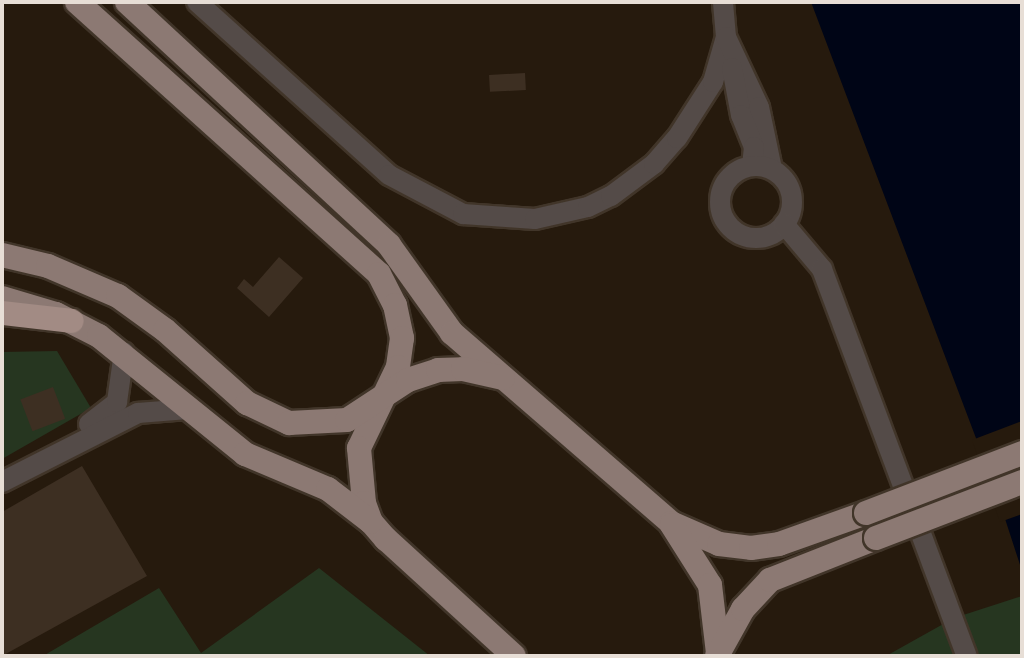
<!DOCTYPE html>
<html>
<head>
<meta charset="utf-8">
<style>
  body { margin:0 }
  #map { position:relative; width:1024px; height:658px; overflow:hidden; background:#261a0d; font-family:Poppins,sans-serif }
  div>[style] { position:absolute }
  .green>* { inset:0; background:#263620 }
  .water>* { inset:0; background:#000516 }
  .pier>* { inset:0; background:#261a0d }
  .building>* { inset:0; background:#3d2f22; transform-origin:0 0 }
  .roads { filter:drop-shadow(2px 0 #413529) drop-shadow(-2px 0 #413529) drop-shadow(0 2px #413529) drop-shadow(0 -2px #413529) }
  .minor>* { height:20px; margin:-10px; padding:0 10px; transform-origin:10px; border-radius:10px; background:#544b48 }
  .minor>.ring { margin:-10px; padding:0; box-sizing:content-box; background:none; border:20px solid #544b48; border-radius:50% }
  .major>* { height:24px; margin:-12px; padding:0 12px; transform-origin:12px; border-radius:12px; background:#8c7973 }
  .highway>* { height:24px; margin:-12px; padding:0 12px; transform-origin:12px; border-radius:12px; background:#a28b84 }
  .bridges { filter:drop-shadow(2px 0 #413529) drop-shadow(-2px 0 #413529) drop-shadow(0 2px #413529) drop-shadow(0 -2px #413529) }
  .major-bridge>* { height:24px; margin:-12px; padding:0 12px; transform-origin:12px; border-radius:12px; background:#8c7973 }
  span { translate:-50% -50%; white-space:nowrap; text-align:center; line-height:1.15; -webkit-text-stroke:6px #261a0d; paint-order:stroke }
  .frame { position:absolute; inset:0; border:4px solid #e7ded6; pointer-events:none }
</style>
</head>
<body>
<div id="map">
  <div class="green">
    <i style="clip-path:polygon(57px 351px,91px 408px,2px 459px,2px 352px)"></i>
    <i style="clip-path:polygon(319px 568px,430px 656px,43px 656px,159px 588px,201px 653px)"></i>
    <i style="clip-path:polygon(1022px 596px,1022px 656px,886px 656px,954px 618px)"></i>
  </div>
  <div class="water">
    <i style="clip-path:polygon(811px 2px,1022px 2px,1022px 571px,996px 491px)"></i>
  </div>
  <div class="pier">
    <i style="clip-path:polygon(1022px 421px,1022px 514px,1000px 522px,972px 440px)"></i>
  </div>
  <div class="building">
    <i style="left:525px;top:73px;width:17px;height:36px;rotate:87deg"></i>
    <i style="clip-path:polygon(279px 257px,303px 278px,269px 317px,237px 288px,244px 279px,253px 287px)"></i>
    <i style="left:53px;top:387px;width:34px;height:35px;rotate:69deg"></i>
    <i style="clip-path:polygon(82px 466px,147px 576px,2px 656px,2px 512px)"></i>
  </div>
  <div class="roads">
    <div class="minor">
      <i style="left:197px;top:2px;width:258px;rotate:42deg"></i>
      <i style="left:389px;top:175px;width:84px;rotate:27.8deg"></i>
      <i style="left:463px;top:214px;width:72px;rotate:4deg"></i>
      <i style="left:535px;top:219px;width:54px;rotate:-12.8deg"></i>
      <i style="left:588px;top:207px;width:25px;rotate:-26deg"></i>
      <i style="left:611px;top:196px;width:54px;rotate:-36.7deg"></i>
      <i style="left:654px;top:164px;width:35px;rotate:-49deg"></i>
      <i style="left:677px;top:138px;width:67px;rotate:-57.3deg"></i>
      <i style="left:713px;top:82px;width:47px;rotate:-73.9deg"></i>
      <i style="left:726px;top:37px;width:35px;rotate:-95deg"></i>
      <i style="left:726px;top:37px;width:77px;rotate:64.8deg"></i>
      <i style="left:759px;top:107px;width:63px;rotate:78.2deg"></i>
      <i style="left:732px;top:68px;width:48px;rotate:79.2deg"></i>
      <i style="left:741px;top:115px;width:35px;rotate:68deg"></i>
      <i style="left:754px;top:147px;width:19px;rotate:96deg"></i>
      <i class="ring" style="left:720px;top:166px;width:52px;height:52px"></i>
      <i style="left:784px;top:224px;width:59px;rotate:49.8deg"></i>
      <i style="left:822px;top:269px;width:413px;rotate:69.5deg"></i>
      <i style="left:89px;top:424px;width:36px;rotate:-38deg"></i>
      <i style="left:117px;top:402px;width:50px;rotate:-82deg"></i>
      <i style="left:2px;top:482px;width:153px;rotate:-26.9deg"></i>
      <i style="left:138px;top:413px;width:50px;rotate:-4.6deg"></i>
    </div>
    <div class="major">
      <i style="left:77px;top:2px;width:406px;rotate:42deg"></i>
      <i style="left:379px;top:274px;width:35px;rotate:63deg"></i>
      <i style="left:395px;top:305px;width:34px;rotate:78deg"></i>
      <i style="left:402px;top:338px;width:29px;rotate:98deg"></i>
      <i style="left:398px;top:367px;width:90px;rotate:115.7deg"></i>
      <i style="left:359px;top:448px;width:55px;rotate:84.8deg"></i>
      <i style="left:364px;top:503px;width:20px;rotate:70deg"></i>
      <i style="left:371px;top:522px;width:23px;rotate:49deg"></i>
      <i style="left:386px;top:539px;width:173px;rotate:42.4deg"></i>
      <i style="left:127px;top:2px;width:357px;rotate:42.8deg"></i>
      <i style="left:389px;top:245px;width:108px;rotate:54.4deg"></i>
      <i style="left:452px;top:333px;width:290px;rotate:40.9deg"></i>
      <i style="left:671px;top:523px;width:52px;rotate:23.6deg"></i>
      <i style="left:719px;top:544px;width:32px;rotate:7deg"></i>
      <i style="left:751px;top:548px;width:28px;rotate:-8deg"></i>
      <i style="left:779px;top:544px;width:92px;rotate:-19.6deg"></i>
      <i style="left:2px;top:255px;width:47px;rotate:13.4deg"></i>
      <i style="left:48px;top:266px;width:76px;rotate:23.2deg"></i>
      <i style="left:118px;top:296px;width:58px;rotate:35.9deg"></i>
      <i style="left:165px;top:330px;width:110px;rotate:41.7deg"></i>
      <i style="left:247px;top:403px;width:47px;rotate:25.5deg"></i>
      <i style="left:289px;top:423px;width:58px;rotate:-3deg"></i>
      <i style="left:347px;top:420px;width:73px;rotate:-33.3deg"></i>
      <i style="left:408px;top:380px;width:32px;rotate:-18deg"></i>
      <i style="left:438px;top:370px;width:25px;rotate:-2deg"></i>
      <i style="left:463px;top:369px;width:41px;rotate:12.7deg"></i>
      <i style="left:2px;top:298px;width:56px;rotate:16.5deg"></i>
      <i style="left:56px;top:314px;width:48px;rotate:27.1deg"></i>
      <i style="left:99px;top:336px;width:188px;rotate:38.9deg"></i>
      <i style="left:245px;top:454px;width:90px;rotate:22.9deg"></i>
      <i style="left:328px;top:489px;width:54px;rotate:37.5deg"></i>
      <i style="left:672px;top:525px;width:71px;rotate:57.7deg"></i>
      <i style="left:710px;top:585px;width:68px;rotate:83.3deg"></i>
      <i style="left:717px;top:656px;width:54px;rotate:-61deg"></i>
      <i style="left:743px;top:609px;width:40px;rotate:-47deg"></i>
      <i style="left:770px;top:580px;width:114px;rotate:-21.6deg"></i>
    </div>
    <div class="highway">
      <i style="left:2px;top:313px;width:70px;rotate:6.5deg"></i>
    </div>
  </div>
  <div class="bridges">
    <div class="major-bridge">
      <i style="left:866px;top:513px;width:167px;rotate:-21deg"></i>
      <i style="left:876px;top:538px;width:156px;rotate:-21deg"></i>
    </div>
  </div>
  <div class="frame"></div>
</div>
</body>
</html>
